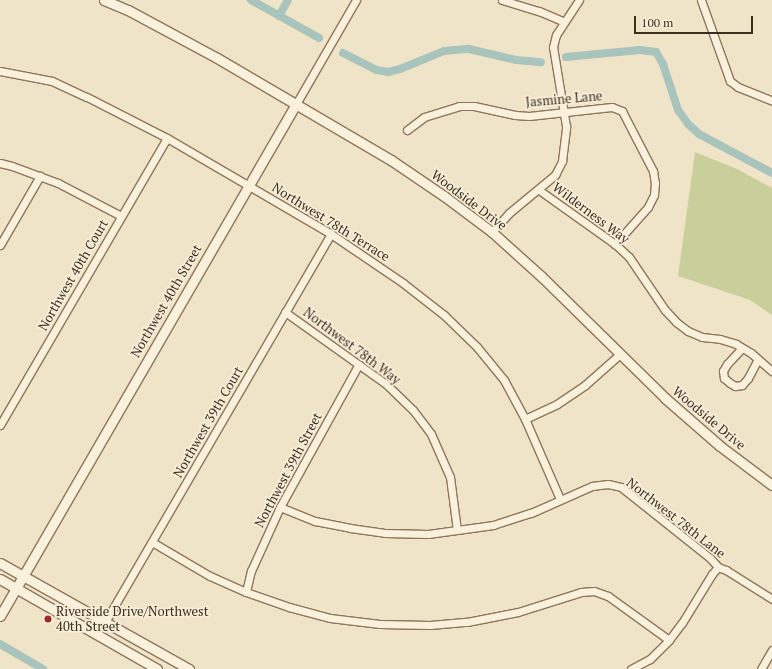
<!DOCTYPE html>
<html>
<head>
<meta charset="utf-8">
<style>
  body { margin:0 }
  #map { position:relative; width:772px; height:669px; overflow:hidden; background:#f0e4c8; font-family:"PT Serif",serif }
  div>[style] { position:absolute }
  .green>* { inset:0; background:#c9cf9b }
  .canal>* { height:8px; margin:-4px; padding:0 4px; transform-origin:4px; border-radius:4px; background:#a9c4bc }
  .roads { filter:drop-shadow(1px 0 #8d765c) drop-shadow(-1px 0 #8d765c) drop-shadow(0 1px #8d765c) drop-shadow(0 -1px #8d765c) }
  .minor>* { height:7px; margin:-3.5px; padding:0 3.5px; transform-origin:3.5px; border-radius:3.5px; background:#faf1dc }
  .tertiary>* { height:9px; margin:-4.5px; padding:0 4.5px; transform-origin:4.5px; border-radius:4.5px; background:#faf1dc }
  .dots>* { width:11px; height:11px; translate:-50% -50%; box-sizing:border-box; border:2px solid #f7eed8; border-radius:50% }
  span { translate:-50% -50%; white-space:nowrap; text-align:center; line-height:1.15; -webkit-text-stroke:3.5px #f7eed8; paint-order:stroke }
  .street-label { font-size:13px; color:#3d2e20 }
  .poi-label { font-size:13px; color:#3d2e20 }
  .left { translate:0 -50%; text-align:left }
  .scale { position:absolute; left:634px; top:16px; width:119px; height:18px; box-sizing:border-box; border:2px solid #3d2e20; border-top:0; padding-left:5px; font-size:12px; line-height:14px; white-space:nowrap; color:#3d2e20; -webkit-text-stroke:3px #f7eed8; paint-order:stroke }
</style>
</head>
<body>
<div id="map">
  <div class="green">
    <i style="clip-path:polygon(695px 152px,737px 169px,772px 188px,772px 315px,750px 300px,678px 276px)"></i>
  </div>
  <div class="canal">
    <i style="left:251px;top:0;width:78px;rotate:29.2deg"></i>
    <i style="left:279px;top:16px;width:18px;rotate:-61deg"></i>
    <i style="left:343px;top:53px;width:37px;rotate:27deg"></i>
    <i style="left:376px;top:70px;width:12px;rotate:9deg"></i>
    <i style="left:388px;top:72px;width:12px;rotate:-14deg"></i>
    <i style="left:400px;top:69px;width:48px;rotate:-22.2deg"></i>
    <i style="left:444px;top:51px;width:25px;rotate:-5deg"></i>
    <i style="left:469px;top:49px;width:48px;rotate:13.2deg"></i>
    <i style="left:516px;top:60px;width:25px;rotate:5deg"></i>
    <i style="left:566px;top:57px;width:74px;rotate:-5.4deg"></i>
    <i style="left:640px;top:50px;width:16px;rotate:7deg"></i>
    <i style="left:656px;top:52px;width:14px;rotate:60deg"></i>
    <i style="left:663px;top:64px;width:48px;rotate:71.9deg"></i>
    <i style="left:678px;top:110px;width:17px;rotate:54deg"></i>
    <i style="left:688px;top:124px;width:15px;rotate:42deg"></i>
    <i style="left:699px;top:134px;width:83px;rotate:28.1deg"></i>
    <i style="left:0;top:644px;width:50px;rotate:30.2deg"></i>
  </div>
  <div class="roads">
    <div class="minor">
      <i style="left:502px;top:0;width:39px;rotate:17deg"></i>
      <i style="left:539px;top:11px;width:26px;rotate:23deg"></i>
      <i style="left:701px;top:0;width:86px;rotate:70.3deg"></i>
      <i style="left:730px;top:81px;width:10px;rotate:37deg"></i>
      <i style="left:738px;top:87px;width:37px;rotate:22deg"></i>
      <i style="left:0;top:71px;width:53px;rotate:10.9deg"></i>
      <i style="left:52px;top:81px;width:38px;rotate:25deg"></i>
      <i style="left:87px;top:97px;width:90px;rotate:27.1deg"></i>
      <i style="left:167px;top:138px;width:190px;rotate:30.3deg"></i>
      <i style="left:331px;top:234px;width:87px;rotate:34.2deg"></i>
      <i style="left:403px;top:283px;width:52px;rotate:38deg"></i>
      <i style="left:444px;top:315px;width:46px;rotate:44.1deg"></i>
      <i style="left:477px;top:347px;width:43px;rotate:50.7deg"></i>
      <i style="left:504px;top:380px;width:44px;rotate:61.7deg"></i>
      <i style="left:525px;top:419px;width:87px;rotate:66.4deg"></i>
      <i style="left:296px;top:104px;width:120px;rotate:-60deg"></i>
      <i style="left:407px;top:130px;width:21px;rotate:-37deg"></i>
      <i style="left:424px;top:117px;width:37px;rotate:-17deg"></i>
      <i style="left:459px;top:106px;width:15px"></i>
      <i style="left:474px;top:106px;width:42px;rotate:12.4deg"></i>
      <i style="left:515px;top:115px;width:14px;rotate:4deg"></i>
      <i style="left:529px;top:116px;width:83px;rotate:-6.2deg"></i>
      <i style="left:612px;top:107px;width:11px;rotate:22deg"></i>
      <i style="left:622px;top:111px;width:68px;rotate:62.7deg"></i>
      <i style="left:653px;top:171px;width:12px;rotate:81deg"></i>
      <i style="left:655px;top:183px;width:12px;rotate:95deg"></i>
      <i style="left:654px;top:195px;width:13px;rotate:117deg"></i>
      <i style="left:648px;top:207px;width:50px;rotate:131.7deg"></i>
      <i style="left:0;top:163px;width:12px;rotate:14deg"></i>
      <i style="left:12px;top:166px;width:49px;rotate:20.3deg"></i>
      <i style="left:58px;top:183px;width:71px;rotate:27.6deg"></i>
      <i style="left:539px;top:190px;width:93px;rotate:35.4deg"></i>
      <i style="left:615px;top:244px;width:19px;rotate:43deg"></i>
      <i style="left:629px;top:257px;width:64px;rotate:55.8deg"></i>
      <i style="left:665px;top:310px;width:16px;rotate:47deg"></i>
      <i style="left:676px;top:322px;width:15px;rotate:37deg"></i>
      <i style="left:688px;top:331px;width:15px;rotate:23deg"></i>
      <i style="left:702px;top:337px;width:18px;rotate:6deg"></i>
      <i style="left:720px;top:339px;width:17px;rotate:17deg"></i>
      <i style="left:736px;top:344px;width:17px;rotate:31deg"></i>
      <i style="left:751px;top:353px;width:28px;rotate:41deg"></i>
      <i style="left:492px;top:232px;width:25px;rotate:-48deg"></i>
      <i style="left:509px;top:213px;width:60px;rotate:-39.6deg"></i>
      <i style="left:555px;top:175px;width:16px;rotate:-63deg"></i>
      <i style="left:562px;top:161px;width:35px;rotate:-83deg"></i>
      <i style="left:566px;top:126px;width:80px;rotate:-99.3deg"></i>
      <i style="left:553px;top:47px;width:12px;rotate:-76deg"></i>
      <i style="left:556px;top:35px;width:42px;rotate:-56.7deg"></i>
      <i style="left:0;top:245px;width:80px;rotate:-59.9deg"></i>
      <i style="left:285px;top:312px;width:124px;rotate:35.5deg"></i>
      <i style="left:386px;top:384px;width:37px;rotate:44deg"></i>
      <i style="left:413px;top:410px;width:30px;rotate:53deg"></i>
      <i style="left:431px;top:434px;width:47px;rotate:66.2deg"></i>
      <i style="left:450px;top:477px;width:53px;rotate:82.5deg"></i>
      <i style="left:742px;top:348px;width:22px;rotate:133deg"></i>
      <i style="left:727px;top:364px;width:8px;rotate:120deg"></i>
      <i style="left:723px;top:371px;width:7px;rotate:82deg"></i>
      <i style="left:724px;top:378px;width:8px;rotate:40deg"></i>
      <i style="left:730px;top:383px;width:6px;rotate:31deg"></i>
      <i style="left:735px;top:386px;width:7px;rotate:-8deg"></i>
      <i style="left:742px;top:385px;width:9px;rotate:-49deg"></i>
      <i style="left:748px;top:378px;width:21px;rotate:-62deg"></i>
      <i style="left:525px;top:419px;width:35px;rotate:-25deg"></i>
      <i style="left:557px;top:404px;width:34px;rotate:-34deg"></i>
      <i style="left:585px;top:385px;width:45px;rotate:-41.4deg"></i>
      <i style="left:0;top:425px;width:332px;rotate:-59.8deg"></i>
      <i style="left:280px;top:507px;width:38px;rotate:22deg"></i>
      <i style="left:315px;top:521px;width:36px;rotate:11deg"></i>
      <i style="left:350px;top:528px;width:35px;rotate:8deg"></i>
      <i style="left:385px;top:533px;width:43px;rotate:1.3deg"></i>
      <i style="left:428px;top:534px;width:66px;rotate:-7.9deg"></i>
      <i style="left:493px;top:525px;width:40px;rotate:-18deg"></i>
      <i style="left:531px;top:513px;width:67px;rotate:-23.9deg"></i>
      <i style="left:592px;top:486px;width:16px;rotate:-7deg"></i>
      <i style="left:608px;top:484px;width:13px;rotate:13deg"></i>
      <i style="left:621px;top:487px;width:114px;rotate:38.6deg"></i>
      <i style="left:710px;top:558px;width:12px;rotate:48deg"></i>
      <i style="left:718px;top:567px;width:9px;rotate:21deg"></i>
      <i style="left:726px;top:570px;width:54px;rotate:32.2deg"></i>
      <i style="left:152px;top:542px;width:67px;rotate:30.4deg"></i>
      <i style="left:210px;top:576px;width:39px;rotate:24deg"></i>
      <i style="left:246px;top:592px;width:46px;rotate:19.2deg"></i>
      <i style="left:289px;top:607px;width:42px;rotate:15deg"></i>
      <i style="left:330px;top:618px;width:50px;rotate:6.8deg"></i>
      <i style="left:380px;top:624px;width:50px;rotate:1.1deg"></i>
      <i style="left:430px;top:625px;width:37px;rotate:-5deg"></i>
      <i style="left:467px;top:622px;width:52px;rotate:-11.1deg"></i>
      <i style="left:518px;top:612px;width:66px;rotate:-17.6deg"></i>
      <i style="left:581px;top:592px;width:13px;rotate:-4deg"></i>
      <i style="left:594px;top:591px;width:15px;rotate:20deg"></i>
      <i style="left:608px;top:596px;width:75px;rotate:35.8deg"></i>
      <i style="left:246px;top:592px;width:22px;rotate:-77deg"></i>
      <i style="left:251px;top:571px;width:70px;rotate:-65.6deg"></i>
      <i style="left:280px;top:507px;width:163px;rotate:-61.1deg"></i>
      <i style="left:105px;top:622px;width:449px;rotate:-59.8deg"></i>
      <i style="left:631px;top:669px;width:21px;rotate:-28deg"></i>
      <i style="left:650px;top:659px;width:27px;rotate:-45deg"></i>
      <i style="left:669px;top:640px;width:21px;rotate:-53deg"></i>
      <i style="left:682px;top:623px;width:57px;rotate:-58.5deg"></i>
      <i style="left:712px;top:574px;width:9px;rotate:-49deg"></i>
      <i style="left:761px;top:669px;width:22px;rotate:-60deg"></i>
    </div>
    <div class="tertiary">
      <i style="left:104px;top:0;width:26px;rotate:23deg"></i>
      <i style="left:128px;top:10px;width:101px;rotate:28.3deg"></i>
      <i style="left:217px;top:58px;width:202px;rotate:30.4deg"></i>
      <i style="left:391px;top:160px;width:64px;rotate:34.2deg"></i>
      <i style="left:444px;top:196px;width:60px;rotate:36.9deg"></i>
      <i style="left:492px;top:232px;width:67px;rotate:42deg"></i>
      <i style="left:542px;top:277px;width:173px;rotate:44.5deg"></i>
      <i style="left:665px;top:398px;width:73px;rotate:41.1deg"></i>
      <i style="left:720px;top:446px;width:65px;rotate:36.9deg"></i>
      <i style="left:0;top:563px;width:217px;rotate:29.3deg"></i>
      <i style="left:0;top:579px;width:181px;rotate:29.8deg"></i>
      <i style="left:0;top:616px;width:591px;rotate:-59.97deg"></i>
    </div>
  </div>
  <div class="dots">
    <i style="left:48px;top:619px;background:#9e2a2b"></i>
  </div>
  <div class="street-label">
    <span style="left:564px;top:99px;rotate:-5deg">Jasmine Lane</span>
    <span style="left:469px;top:200px;rotate:37deg">Woodside Drive</span>
    <span style="left:591px;top:213px;rotate:37deg">Wilderness Way</span>
    <span style="left:331px;top:222px;rotate:32deg">Northwest 78th Terrace</span>
    <span style="left:73px;top:275px;rotate:-60deg">Northwest 40th Court</span>
    <span style="left:166px;top:301px;rotate:-60deg">Northwest 40th Street</span>
    <span style="left:352px;top:346px;rotate:37deg">Northwest 78th Way</span>
    <span style="left:709px;top:418px;rotate:40deg">Woodside Drive</span>
    <span style="left:208px;top:422px;rotate:-60deg">Northwest 39th Court</span>
    <span style="left:288px;top:470px;rotate:-62deg">Northwest 39th Street</span>
    <span style="left:676px;top:518px;rotate:38deg">Northwest 78th Lane</span>
  </div>
  <div class="poi-label">
    <span class="left" style="left:56px;top:619px">Riverside Drive/Northwest<br>40th Street</span>
  </div>
  <div class="scale">100 m</div>
</div>
</body>
</html>
